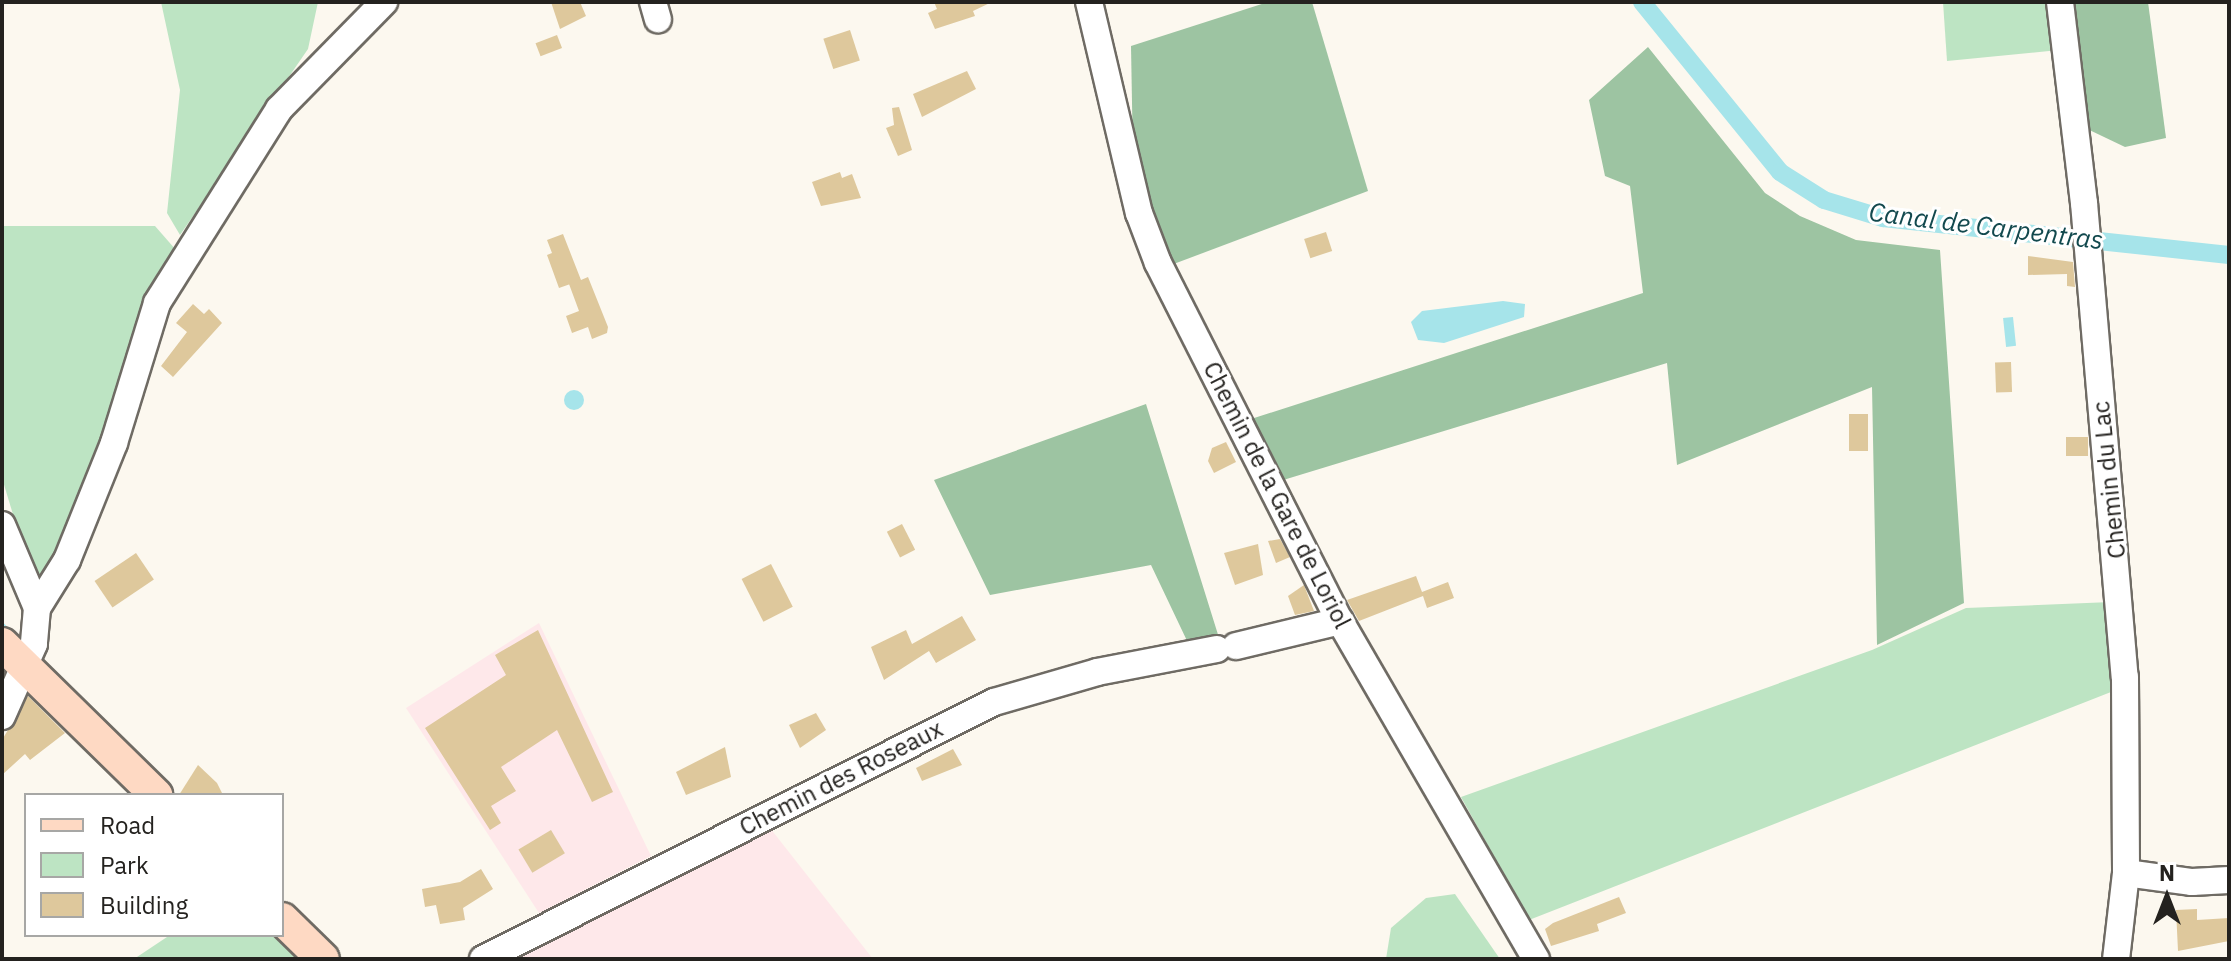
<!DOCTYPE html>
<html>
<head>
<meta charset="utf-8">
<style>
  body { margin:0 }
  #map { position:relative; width:2231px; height:961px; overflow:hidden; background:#fcf8ef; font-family:"IBM Plex Sans",sans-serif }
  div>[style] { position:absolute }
  .industrial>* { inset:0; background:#fee8ea }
  .green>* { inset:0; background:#bde4c3 }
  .forest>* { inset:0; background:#9dc4a2 }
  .water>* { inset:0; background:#a6e4ea; transform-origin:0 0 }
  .round { border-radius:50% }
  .stream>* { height:5px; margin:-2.5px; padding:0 2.5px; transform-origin:2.5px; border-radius:2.5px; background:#a6e4ea }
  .canal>* { height:18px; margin:-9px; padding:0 9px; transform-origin:9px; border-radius:9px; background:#a6e4ea }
  .building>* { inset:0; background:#dec89c; transform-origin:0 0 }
  .roads { filter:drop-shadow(2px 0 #6f6b64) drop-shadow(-2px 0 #6f6b64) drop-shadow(0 2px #6f6b64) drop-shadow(0 -2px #6f6b64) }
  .minor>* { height:26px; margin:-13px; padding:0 13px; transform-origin:13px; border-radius:13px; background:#fff }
  .major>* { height:32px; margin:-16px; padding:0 16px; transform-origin:16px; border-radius:16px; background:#fed9c3 }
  span { translate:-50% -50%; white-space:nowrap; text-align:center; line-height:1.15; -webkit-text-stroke:6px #fff; paint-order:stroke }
  .street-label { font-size:24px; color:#24221f }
  .water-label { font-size:26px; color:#12494e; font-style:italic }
  .frame { position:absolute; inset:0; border:4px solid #24221f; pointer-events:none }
  .legend { position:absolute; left:24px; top:793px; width:260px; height:144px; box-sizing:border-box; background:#fff; border:2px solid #a7a7a5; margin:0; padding:10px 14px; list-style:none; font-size:24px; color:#24221f }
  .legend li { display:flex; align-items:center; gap:16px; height:40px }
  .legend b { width:40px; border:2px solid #a7a7a5 }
  .north { position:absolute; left:2127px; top:857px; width:80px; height:80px; -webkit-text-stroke:6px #fff; paint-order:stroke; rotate:0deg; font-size:22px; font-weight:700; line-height:32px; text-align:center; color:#24221f }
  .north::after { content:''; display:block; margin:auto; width:28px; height:36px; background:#24221f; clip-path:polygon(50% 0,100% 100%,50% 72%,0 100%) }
</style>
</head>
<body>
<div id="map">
  <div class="industrial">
    <i style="clip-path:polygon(539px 623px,651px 856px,539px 913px,406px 708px)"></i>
    <i style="clip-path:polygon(770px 828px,873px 959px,518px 959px)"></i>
  </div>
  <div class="green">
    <i style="clip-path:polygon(161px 2px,318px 2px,308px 49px,180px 235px,167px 213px,180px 90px)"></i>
    <i style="clip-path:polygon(1943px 2px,2053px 2px,2059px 50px,1947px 61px)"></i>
    <i style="clip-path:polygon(2px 226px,155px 226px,176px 250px,63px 548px,44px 578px,31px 574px,2px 478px)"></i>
    <i style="clip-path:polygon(2111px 602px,2111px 692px,1529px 920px,1461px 797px,1872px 650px,1966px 608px)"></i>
    <i style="clip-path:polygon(1455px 894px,1500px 959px,1386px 959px,1391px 928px,1426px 898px)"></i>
    <i style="clip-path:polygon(170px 935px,276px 935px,301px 959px,134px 959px)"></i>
  </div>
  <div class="forest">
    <i style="clip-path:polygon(1268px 2px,1312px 2px,1368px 191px,1171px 265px,1133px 159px,1131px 46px)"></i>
    <i style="clip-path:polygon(2066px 2px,2148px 2px,2166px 138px,2125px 147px,2081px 126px)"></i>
    <i style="clip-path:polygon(1648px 47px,1765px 193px,1800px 216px,1856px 240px,1940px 250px,1964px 603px,1877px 645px,1872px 387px,1677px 465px,1667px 363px,1280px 481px,1251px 419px,1643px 293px,1630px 186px,1605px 176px,1589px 100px)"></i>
    <i style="clip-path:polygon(1146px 404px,1220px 641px,1189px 645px,1151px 565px,990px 595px,934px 480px)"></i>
  </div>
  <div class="water">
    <i style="clip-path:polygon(1503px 301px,1525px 304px,1524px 317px,1444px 343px,1418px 340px,1411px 322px,1422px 311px)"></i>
    <i style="left:2013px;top:317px;width:29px;height:10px;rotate:84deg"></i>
    <i class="round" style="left:564px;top:390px;width:20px;height:20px"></i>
  </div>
  <div class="stream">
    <i style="left:2px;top:625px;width:11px;rotate:45deg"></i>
  </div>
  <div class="canal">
    <i style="left:1642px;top:2px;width:219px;rotate:50.9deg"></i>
    <i style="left:1780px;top:172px;width:52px;rotate:32.5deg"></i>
    <i style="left:1824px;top:200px;width:62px;rotate:17deg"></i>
    <i style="left:1883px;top:218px;width:348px;rotate:6.1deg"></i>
  </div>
  <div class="building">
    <i style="clip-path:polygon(551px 2px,580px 2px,586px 16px,560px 29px)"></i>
    <i style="clip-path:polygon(934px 2px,992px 2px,973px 11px,975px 16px,935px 29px,928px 13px,937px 9px)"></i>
    <i style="left:850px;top:30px;width:32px;height:28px;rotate:72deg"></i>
    <i style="left:557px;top:35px;width:14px;height:23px;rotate:69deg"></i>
    <i style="clip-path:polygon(967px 71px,976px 89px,922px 117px,913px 94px)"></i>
    <i style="clip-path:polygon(899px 107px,912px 150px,898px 156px,886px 128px,894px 125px,892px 108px)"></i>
    <i style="clip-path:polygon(840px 172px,842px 178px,852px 174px,861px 198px,821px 206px,812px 182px)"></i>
    <i style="left:1326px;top:232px;width:20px;height:23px;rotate:72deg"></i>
    <i style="clip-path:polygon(563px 234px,581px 280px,588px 277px,608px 327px,607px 333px,592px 339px,588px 327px,572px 333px,566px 316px,579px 311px,569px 284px,576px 282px,559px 288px,547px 255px,552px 253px,547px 240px)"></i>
    <i style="clip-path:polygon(2028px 256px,2073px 262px,2075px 287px,2067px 286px,2067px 274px,2028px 275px)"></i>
    <i style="clip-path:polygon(193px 304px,204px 314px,209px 309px,222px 323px,173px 377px,161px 366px,187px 332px,176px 323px)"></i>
    <i style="left:2011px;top:362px;width:30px;height:16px;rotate:88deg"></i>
    <i style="left:1849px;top:414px;width:19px;height:37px"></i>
    <i style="left:2066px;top:437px;width:22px;height:19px"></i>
    <i style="clip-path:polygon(1226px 442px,1236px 462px,1214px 473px,1208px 461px,1212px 448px)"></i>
    <i style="left:902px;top:524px;width:29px;height:17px;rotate:63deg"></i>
    <i style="clip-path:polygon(1280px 539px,1290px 557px,1276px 563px,1268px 541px)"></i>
    <i style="clip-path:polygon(1258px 544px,1263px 575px,1235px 585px,1224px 553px)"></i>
    <i style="left:136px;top:553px;width:32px;height:50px;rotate:56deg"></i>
    <i style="left:771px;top:564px;width:48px;height:33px;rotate:63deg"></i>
    <i style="clip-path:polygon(1416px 576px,1422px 592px,1448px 582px,1454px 598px,1427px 608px,1423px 596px,1359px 621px,1347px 600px)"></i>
    <i style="clip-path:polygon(1304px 585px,1314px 611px,1295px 615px,1288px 596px)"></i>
    <i style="clip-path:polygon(962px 616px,976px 640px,936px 663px,929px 651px,884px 680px,871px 647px,906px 630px,912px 644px)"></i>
    <i style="clip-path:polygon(538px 630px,613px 792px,592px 802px,557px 730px,501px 767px,516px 791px,491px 806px,501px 823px,490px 830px,425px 728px,506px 675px,495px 655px)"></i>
    <i style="clip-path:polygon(28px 696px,65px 733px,30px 760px,25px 754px,2px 775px,2px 740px)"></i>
    <i style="clip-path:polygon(816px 713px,826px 730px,800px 748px,789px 725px)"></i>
    <i style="clip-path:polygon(725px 747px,731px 777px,686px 795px,676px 772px)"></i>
    <i style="clip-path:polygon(953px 749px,962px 765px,922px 781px,916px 768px)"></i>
    <i style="clip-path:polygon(198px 765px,217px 783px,223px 795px,179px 795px)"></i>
    <i style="left:551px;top:830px;width:27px;height:38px;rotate:59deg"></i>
    <i style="clip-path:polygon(481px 869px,493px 889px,463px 908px,465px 920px,440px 924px,436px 905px,425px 907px,422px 889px,460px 882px)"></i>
    <i style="clip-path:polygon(1619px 897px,1626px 913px,1597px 924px,1599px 931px,1551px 946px,1545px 929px,1553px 923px)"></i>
    <i style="clip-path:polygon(2197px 909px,2197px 920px,2229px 918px,2229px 941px,2178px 951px,2176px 910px)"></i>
  </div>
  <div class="roads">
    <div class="minor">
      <i style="left:653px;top:2px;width:18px;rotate:74deg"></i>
      <i style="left:1089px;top:2px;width:217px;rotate:76.7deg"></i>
      <i style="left:1139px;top:213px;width:53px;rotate:69.2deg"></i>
      <i style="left:1158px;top:263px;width:402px;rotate:63.1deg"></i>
      <i style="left:1340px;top:621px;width:391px;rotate:59.9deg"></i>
      <i style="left:2060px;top:2px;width:202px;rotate:83.2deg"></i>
      <i style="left:2084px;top:203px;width:476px;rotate:85.1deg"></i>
      <i style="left:2125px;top:677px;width:196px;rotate:89.7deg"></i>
      <i style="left:2126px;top:873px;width:87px;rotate:96.6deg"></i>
      <i style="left:2px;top:525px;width:90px;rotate:67.1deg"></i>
      <i style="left:37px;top:608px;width:36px;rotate:95deg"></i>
      <i style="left:34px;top:644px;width:79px;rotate:114deg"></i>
      <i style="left:37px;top:608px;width:57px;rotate:-58deg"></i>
      <i style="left:67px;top:560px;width:126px;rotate:-68.1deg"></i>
      <i style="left:114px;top:443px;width:146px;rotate:-72.9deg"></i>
      <i style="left:157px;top:303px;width:229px;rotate:-57.8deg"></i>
      <i style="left:279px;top:109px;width:150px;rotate:-45.5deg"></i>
      <i style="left:1236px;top:646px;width:107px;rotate:-13.5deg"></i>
      <i style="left:2126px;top:873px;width:67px;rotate:7.8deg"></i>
      <i style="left:2192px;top:882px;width:37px;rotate:-3deg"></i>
      <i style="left:483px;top:959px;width:572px;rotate:-26.7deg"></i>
      <i style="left:994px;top:702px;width:107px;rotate:-16.2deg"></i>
      <i style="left:1097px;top:672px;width:122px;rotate:-10.9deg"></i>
    </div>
    <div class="major">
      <i style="left:2px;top:644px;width:216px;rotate:44.4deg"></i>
      <i style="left:282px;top:919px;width:57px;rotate:44.3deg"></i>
    </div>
  </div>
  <div class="street-label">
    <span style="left:2109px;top:480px;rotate:-96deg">Chemin du Lac</span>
    <span style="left:1277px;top:495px;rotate:63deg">Chemin de la Gare de Loriol</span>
    <span style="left:841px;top:778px;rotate:-27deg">Chemin des Roseaux</span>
  </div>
  <div class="water-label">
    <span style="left:1986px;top:226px;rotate:7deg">Canal de Carpentras</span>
  </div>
  <div class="frame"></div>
  <ul class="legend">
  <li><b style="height:10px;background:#fed9c3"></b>Road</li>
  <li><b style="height:22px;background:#bde4c3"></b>Park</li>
  <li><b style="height:22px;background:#dec89c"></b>Building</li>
  </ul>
  <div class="north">N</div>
</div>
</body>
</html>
